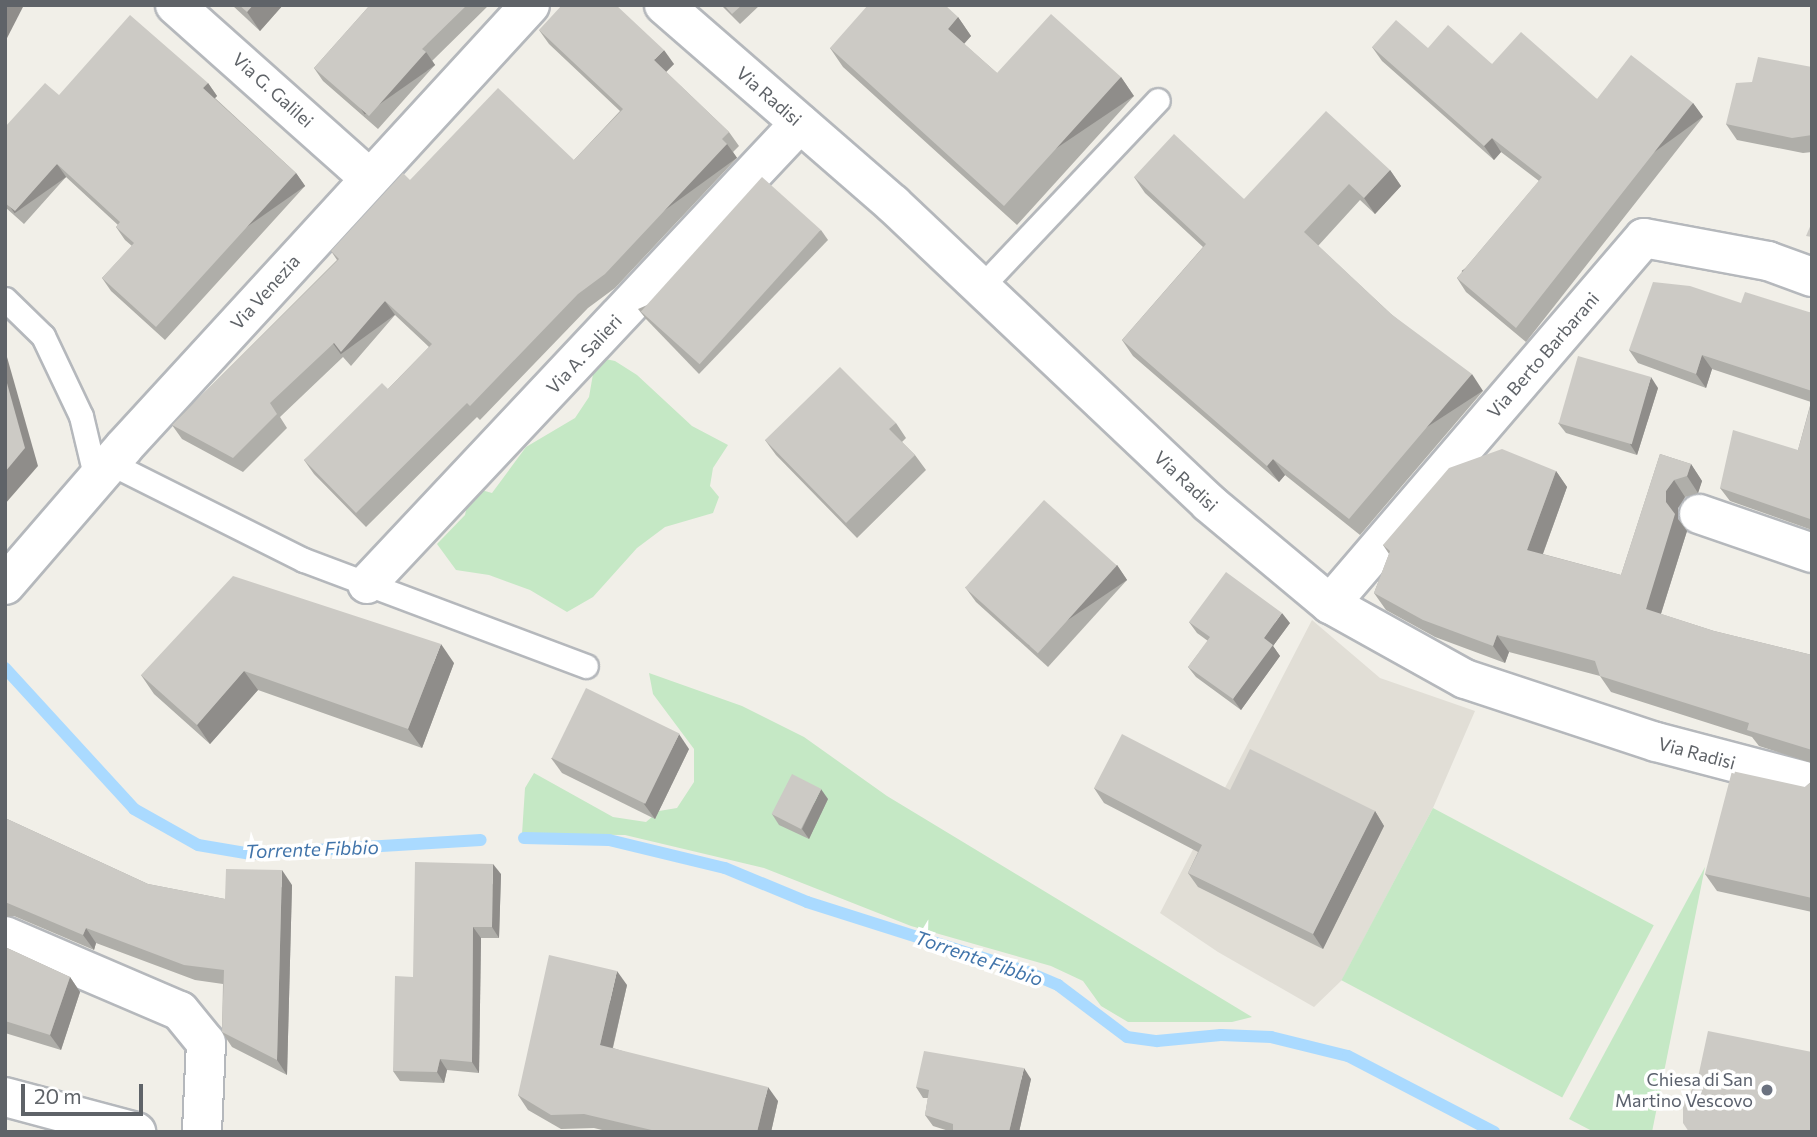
<!DOCTYPE html>
<html>
<head>
<meta charset="utf-8">
<style>
  body { margin:0 }
  #map { position:relative; width:1817px; height:1137px; overflow:hidden; background:#f1efe8; font-family:Commissioner,sans-serif }
  div>[style] { position:absolute }
  .education>* { inset:0; background:#e1ded6 }
  .green>* { inset:0; background:#c5e8c5; transform-origin:0 0 }
  .stream>* { height:12px; margin:-6px; padding:0 6px; transform-origin:6px; border-radius:6px; background:#aadaff }
  .roads { filter:drop-shadow(2px 0 #b5b8bc) drop-shadow(-2px 0 #b5b8bc) drop-shadow(0 2px #b5b8bc) drop-shadow(0 -2px #b5b8bc) }
  .lane>* { height:23px; margin:-11.5px; padding:0 11.5px; transform-origin:11.5px; border-radius:11.5px; background:#fff }
  .street>* { height:38px; margin:-19px; padding:0 19px; transform-origin:19px; border-radius:19px; background:#fff }
  .secondary>* { height:38px; margin:-19px; padding:0 19px; transform-origin:19px; border-radius:19px; background:#fff }
  .wall>* { inset:0; background:#afaea9 }
  .shaded-wall>* { inset:0; background:#8f8d8a; transform-origin:0 0 }
  .building>* { inset:0; background:#cccac5; transform-origin:0 0 }
  .dots>* { width:19px; height:19px; translate:-50% -50%; box-sizing:border-box; border:4px solid #fff; border-radius:50% }
  span { translate:-50% -50%; white-space:nowrap; text-align:center; line-height:1.15; -webkit-text-stroke:7px #fff; paint-order:stroke }
  .street-label { font-size:18px; color:#5f6368 }
  .worship-label { font-size:18px; color:#5b616d }
  .right { translate:-100% -50%; text-align:right }
  .water-label { font-size:19px; color:#4174aa; font-style:italic }
  .frame { position:absolute; inset:0; border:7px solid #5f6368; pointer-events:none }
  .scale { position:absolute; left:21px; top:1084px; width:122px; height:32px; box-sizing:border-box; border:4px solid #5f6368; border-top:0; padding-left:9px; font-size:21px; line-height:24px; white-space:nowrap; color:#5f6368; -webkit-text-stroke:5px #fff; paint-order:stroke }
</style>
</head>
<body>
<div id="map">
  <div class="education">
    <i style="clip-path:polygon(1312px 620px,1380px 678px,1475px 711px,1433px 808px,1342px 980px,1314px 1007px,1218px 952px,1160px 913px)"></i>
  </div>
  <div class="green">
    <i style="clip-path:polygon(596px 357px,615px 361px,637px 375px,692px 426px,728px 445px,713px 468px,710px 486px,719px 497px,713px 513px,665px 527px,637px 548px,593px 597px,567px 612px,530px 590px,489px 575px,456px 570px,437px 544px,465px 515px,471px 487px,492px 493px,526px 447px,575px 418px,589px 397px)"></i>
    <i style="clip-path:polygon(649px 673px,742px 706px,804px 737px,887px 796px,1252px 1017px,1232px 1022px,1128px 1022px,1101px 1006px,1083px 981px,1051px 966px,911px 926px,764px 868px,625px 835px,522px 834px,525px 788px,534px 773px,613px 817px,646px 822px,659px 811px,677px 808px,694px 782px,694px 749px,653px 694px)"></i>
    <i style="left:1433px;top:808px;width:250px;height:195px;rotate:28deg"></i>
    <i style="clip-path:polygon(1705px 867px,1652px 1132px,1594px 1132px,1569px 1119px)"></i>
  </div>
  <div class="stream">
    <i style="left:5px;top:668px;width:191px;rotate:47.5deg"></i>
    <i style="left:134px;top:809px;width:73px;rotate:29.4deg"></i>
    <i style="left:198px;top:845px;width:54px;rotate:9.6deg"></i>
    <i style="left:251px;top:854px;width:230px;rotate:-3.5deg"></i>
    <i style="left:524px;top:838px;width:85px;rotate:1.3deg"></i>
    <i style="left:609px;top:840px;width:119px;rotate:13.6deg"></i>
    <i style="left:725px;top:868px;width:89px;rotate:22.5deg"></i>
    <i style="left:807px;top:902px;width:229px;rotate:17.6deg"></i>
    <i style="left:1025px;top:971px;width:36px;rotate:23deg"></i>
    <i style="left:1058px;top:985px;width:86px;rotate:37deg"></i>
    <i style="left:1127px;top:1037px;width:30px;rotate:8deg"></i>
    <i style="left:1157px;top:1041px;width:64px;rotate:-5.4deg"></i>
    <i style="left:1221px;top:1035px;width:50px;rotate:2.3deg"></i>
    <i style="left:1271px;top:1037px;width:79px;rotate:13.9deg"></i>
    <i style="left:1348px;top:1056px;width:165px;rotate:27.5deg"></i>
  </div>
  <div class="roads">
    <div class="lane">
      <i style="left:981px;top:287px;width:257px;rotate:-46.6deg"></i>
      <i style="left:5px;top:299px;width:53px;rotate:44.2deg"></i>
      <i style="left:43px;top:336px;width:89px;rotate:64.6deg"></i>
      <i style="left:81px;top:416px;width:65px;rotate:76.6deg"></i>
      <i style="left:110px;top:463px;width:217px;rotate:26.6deg"></i>
      <i style="left:304px;top:560px;width:301px;rotate:20.6deg"></i>
    </div>
    <div class="street">
      <i style="left:175px;top:5px;width:260px;rotate:41.7deg"></i>
      <i style="left:664px;top:5px;width:303px;rotate:41deg"></i>
      <i style="left:893px;top:204px;width:435px;rotate:43.4deg"></i>
      <i style="left:1209px;top:503px;width:158px;rotate:39.9deg"></i>
      <i style="left:1330px;top:604px;width:154px;rotate:29.1deg"></i>
      <i style="left:1465px;top:679px;width:201px;rotate:18.3deg"></i>
      <i style="left:1656px;top:742px;width:161px;rotate:14.7deg"></i>
      <i style="left:1699px;top:514px;width:120px;rotate:19deg"></i>
      <i style="left:367px;top:584px;width:632px;rotate:-46.79deg"></i>
      <i style="left:5px;top:585px;width:182px;rotate:-49.2deg"></i>
      <i style="left:124px;top:447px;width:600px;rotate:-47.43deg"></i>
      <i style="left:1330px;top:604px;width:482px;rotate:-49.4deg"></i>
      <i style="left:1644px;top:238px;width:126px;rotate:10.5deg"></i>
      <i style="left:1768px;top:261px;width:47px;rotate:20deg"></i>
      <i style="left:5px;top:936px;width:190px;rotate:23.2deg"></i>
      <i style="left:180px;top:1011px;width:41px;rotate:50.9deg"></i>
      <i style="left:206px;top:1043px;width:89px;rotate:92.6deg"></i>
    </div>
    <div class="secondary">
      <i style="left:5px;top:1097px;width:136px;rotate:15deg"></i>
    </div>
  </div>
  <div class="wall">
    <i style="clip-path:polygon(232px 5px,283px 5px,260px 31px)"></i>
    <i style="clip-path:polygon(370px 5px,489px 5px,432px 61px,435px 65px,378px 129px,323px 81px,314px 68px)"></i>
    <i style="clip-path:polygon(721px 5px,760px 5px,740px 24px)"></i>
    <i style="clip-path:polygon(958px 17px,971px 36px,964px 44px,997px 73px,1121px 77px,1134px 96px,1017px 225px,843px 67px,830px 48px)"></i>
    <i style="clip-path:polygon(539px 30px,674px 64px,666px 72px,729px 132px,739px 146px,733px 152px,737px 158px,615px 288px,588px 308px,480px 420px,477px 417px,366px 527px,314px 474px,304px 460px,388px 389px,429px 347px,395px 315px,351px 366px,343px 357px,280px 417px,287px 428px,243px 472px,182px 439px,172px 425px,337px 260px,331px 251px,410px 180px,574px 160px,620px 111px,549px 44px)"></i>
    <i style="clip-path:polygon(1372px 47px,1428px 48px,1492px 64px,1597px 99px,1693px 103px,1703px 117px,1526px 342px,1466px 292px,1457px 278px,1539px 181px,1501px 152px,1494px 160px,1382px 61px)"></i>
    <i style="clip-path:polygon(1812px 67px,1812px 152px,1803px 153px,1737px 140px,1726px 124px)"></i>
    <i style="clip-path:polygon(208px 83px,217px 96px,215px 98px,296px 173px,305px 186px,165px 340px,111px 291px,102px 278px,132px 246px,125px 240px,116px 227px,118px 225px,66px 177px,24px 224px,5px 207px,5px 127px,59px 95px)"></i>
    <i style="clip-path:polygon(1390px 170px,1401px 186px,1375px 214px,1360px 200px,1318px 246px,1391px 314px,1483px 391px,1360px 535px,1285px 475px,1279px 482px,1133px 356px,1122px 340px,1203px 247px,1145px 193px,1134px 177px,1244px 199px)"></i>
    <i style="clip-path:polygon(821px 230px,828px 240px,699px 374px,646px 319px,638px 309px)"></i>
    <i style="clip-path:polygon(1741px 303px,1812px 313px,1812px 530px,1730px 501px,1720px 488px,1798px 450px,1811px 402px,1712px 369px,1706px 388px,1638px 363px,1629px 350px)"></i>
    <i style="clip-path:polygon(1658px 388px,1637px 455px,1566px 433px,1558px 423px)"></i>
    <i style="clip-path:polygon(896px 423px,906px 438px,902px 442px,915px 455px,926px 470px,857px 538px,776px 455px,765px 440px)"></i>
    <i style="clip-path:polygon(1660px 454px,1691px 464px,1702px 481px,1698px 493px,1685px 497px,1678px 508px,1678px 519px,1687px 531px,1661px 614px,1714px 631px,1812px 655px,1812px 763px,1759px 746px,1752px 737px,1611px 692px,1600px 676px,1509px 652px,1505px 663px,1435px 637px,1386px 610px,1374px 593px,1389px 554px,1383px 545px,1556px 471px,1567px 487px,1543px 554px,1621px 575px)"></i>
    <i style="clip-path:polygon(1117px 565px,1127px 580px,1048px 667px,976px 602px,965px 587px)"></i>
    <i style="clip-path:polygon(1189px 622px,1290px 623px,1273px 646px,1280px 656px,1241px 710px,1196px 677px,1188px 667px,1208px 641px,1197px 633px)"></i>
    <i style="clip-path:polygon(454px 663px,422px 748px,258px 690px,210px 744px,154px 694px,141px 675px)"></i>
    <i style="clip-path:polygon(689px 749px,655px 819px,562px 773px,551px 758px)"></i>
    <i style="clip-path:polygon(1812px 781px,1812px 912px,1717px 891px,1705px 874px)"></i>
    <i style="clip-path:polygon(1094px 788px,1230px 790px,1375px 811px,1384px 826px,1323px 949px,1198px 887px,1188px 873px,1198px 852px,1104px 803px)"></i>
    <i style="clip-path:polygon(828px 799px,809px 839px,779px 825px,772px 814px)"></i>
    <i style="clip-path:polygon(5px 818px,148px 884px,225px 899px,292px 885px,287px 1075px,232px 1047px,222px 1032px,223px 984px,195px 980px,96px 943px,94px 950px,14px 916px,5px 917px)"></i>
    <i style="clip-path:polygon(501px 874px,499px 938px,481px 938px,479px 1073px,447px 1070px,444px 1083px,400px 1081px,393px 1071px,413px 977px)"></i>
    <i style="clip-path:polygon(5px 947px,70px 977px,80px 992px,61px 1050px,5px 1033px)"></i>
    <i style="clip-path:polygon(627px 985px,613px 1048px,778px 1101px,771px 1132px,610px 1132px,594px 1128px,561px 1129px,528px 1110px,518px 1095px)"></i>
    <i style="clip-path:polygon(1031px 1079px,1019px 1132px,952px 1132px,933px 1126px,925px 1115px,928px 1098px,923px 1098px,916px 1087px)"></i>
  </div>
  <div class="shaded-wall">
    <i style="clip-path:polygon(5px 5px,24px 5px,5px 42px)"></i>
    <i style="clip-path:polygon(253px 5px,283px 5px,260px 31px,247px 12px)"></i>
    <i style="clip-path:polygon(958px 17px,971px 36px,961px 47px,948px 29px)"></i>
    <i style="clip-path:polygon(664px 50px,674px 64px,664px 74px,654px 60px)"></i>
    <i style="left:426px;top:52px;width:16px;height:86px;rotate:55deg"></i>
    <i style="left:1121px;top:77px;width:23px;height:174px;rotate:56deg"></i>
    <i style="clip-path:polygon(208px 83px,217px 96px,212px 101px,203px 88px)"></i>
    <i style="left:1693px;top:103px;width:17px;height:286px;rotate:54deg"></i>
    <i style="clip-path:polygon(1492px 138px,1501px 152px,1494px 160px,1484px 146px)"></i>
    <i style="left:727px;top:144px;width:17px;height:178px;rotate:54deg"></i>
    <i style="left:57px;top:164px;width:16px;height:63px;rotate:55deg"></i>
    <i style="clip-path:polygon(1390px 170px,1401px 186px,1375px 214px,1364px 198px)"></i>
    <i style="left:296px;top:173px;width:16px;height:208px;rotate:55deg"></i>
    <i style="left:385px;top:301px;width:17px;height:67px;rotate:54deg"></i>
    <i style="clip-path:polygon(5px 350px,38px 466px,5px 504px)"></i>
    <i style="clip-path:polygon(1702px 355px,1712px 369px,1706px 388px,1696px 374px)"></i>
    <i style="left:1472px;top:374px;width:20px;height:190px;rotate:57deg"></i>
    <i style="clip-path:polygon(1651px 377px,1658px 388px,1637px 455px,1630px 444px)"></i>
    <i style="clip-path:polygon(1273px 459px,1285px 475px,1279px 482px,1267px 466px)"></i>
    <i style="clip-path:polygon(1691px 464px,1702px 481px,1698px 493px,1687px 476px)"></i>
    <i style="clip-path:polygon(1556px 471px,1567px 487px,1538px 567px,1527px 550px)"></i>
    <i style="clip-path:polygon(1674px 480px,1685px 497px,1678px 508px,1678px 519px,1687px 531px,1657px 626px,1646px 609px,1666px 502px,1666px 491px)"></i>
    <i style="left:1117px;top:565px;width:18px;height:118px;rotate:56deg"></i>
    <i style="clip-path:polygon(1282px 613px,1290px 623px,1273px 646px,1280px 656px,1241px 710px,1233px 699px,1264px 638px)"></i>
    <i style="clip-path:polygon(1497px 635px,1509px 652px,1505px 663px,1493px 646px)"></i>
    <i style="clip-path:polygon(441px 644px,454px 663px,422px 748px,408px 729px)"></i>
    <i style="clip-path:polygon(244px 671px,258px 690px,210px 744px,197px 725px)"></i>
    <i style="clip-path:polygon(679px 734px,689px 749px,655px 819px,644px 804px)"></i>
    <i style="clip-path:polygon(821px 789px,828px 799px,809px 839px,802px 829px)"></i>
    <i style="clip-path:polygon(1375px 811px,1384px 826px,1323px 949px,1313px 934px)"></i>
    <i style="clip-path:polygon(493px 864px,501px 874px,499px 938px,492px 927px)"></i>
    <i style="clip-path:polygon(282px 870px,292px 885px,287px 1075px,277px 1060px)"></i>
    <i style="clip-path:polygon(473px 927px,481px 938px,479px 1073px,472px 1062px)"></i>
    <i style="clip-path:polygon(86px 928px,96px 943px,94px 950px,83px 935px)"></i>
    <i style="clip-path:polygon(617px 971px,627px 985px,610px 1059px,600px 1045px)"></i>
    <i style="clip-path:polygon(70px 977px,80px 992px,61px 1050px,50px 1035px)"></i>
    <i style="clip-path:polygon(440px 1059px,447px 1070px,444px 1083px,437px 1072px)"></i>
    <i style="clip-path:polygon(1024px 1068px,1031px 1079px,1019px 1132px,1009px 1132px)"></i>
    <i style="clip-path:polygon(768px 1087px,778px 1101px,771px 1132px,757px 1132px)"></i>
  </div>
  <div class="building">
    <i style="clip-path:polygon(239px 5px,253px 5px,247px 12px)"></i>
    <i style="clip-path:polygon(370px 5px,467px 5px,422px 49px,426px 52px,369px 116px,314px 68px)"></i>
    <i style="clip-path:polygon(562px 5px,616px 5px,664px 50px,654px 60px,729px 132px,722px 139px,727px 144px,605px 274px,578px 294px,470px 406px,467px 403px,356px 513px,304px 460px,382px 383px,388px 389px,432px 344px,385px 301px,341px 352px,334px 343px,270px 403px,277px 414px,233px 458px,172px 425px,339px 259px,331px 251px,403px 173px,410px 180px,498px 88px,574px 160px,623px 109px,539px 30px)"></i>
    <i style="clip-path:polygon(724px 5px,742px 5px,732px 14px)"></i>
    <i style="clip-path:polygon(868px 5px,945px 5px,958px 17px,948px 29px,997px 73px,1051px 14px,1121px 77px,1004px 206px,830px 48px)"></i>
    <i style="clip-path:polygon(130px 15px,208px 83px,203px 88px,296px 173px,156px 327px,102px 278px,134px 243px,116px 227px,120px 222px,57px 164px,15px 211px,5px 203px,5px 127px,45px 83px,59px 95px)"></i>
    <i style="clip-path:polygon(1396px 20px,1428px 48px,1448px 25px,1492px 64px,1521px 32px,1597px 99px,1631px 55px,1693px 103px,1516px 328px,1457px 278px,1542px 177px,1492px 138px,1484px 146px,1372px 47px)"></i>
    <i style="clip-path:polygon(1758px 57px,1812px 67px,1812px 135px,1792px 138px,1726px 124px,1736px 83px,1752px 82px)"></i>
    <i style="clip-path:polygon(1326px 111px,1390px 170px,1364px 198px,1349px 184px,1304px 232px,1391px 314px,1472px 374px,1349px 519px,1273px 459px,1267px 466px,1122px 340px,1206px 244px,1134px 177px,1174px 134px,1244px 199px)"></i>
    <i style="left:762px;top:177px;width:79px;height:181px;rotate:42deg"></i>
    <i style="clip-path:polygon(1812px 222px,1812px 237px,1806px 236px)"></i>
    <i style="clip-path:polygon(1653px 282px,1690px 286px,1741px 303px,1745px 292px,1812px 313px,1812px 391px,1702px 355px,1696px 374px,1629px 350px)"></i>
    <i style="left:1578px;top:356px;width:76px;height:70px;rotate:16deg"></i>
    <i style="clip-path:polygon(840px 367px,896px 423px,889px 429px,915px 455px,846px 523px,765px 440px)"></i>
    <i style="clip-path:polygon(5px 376px,25px 448px,5px 472px)"></i>
    <i style="clip-path:polygon(1812px 400px,1812px 521px,1810px 519px,1720px 488px,1733px 430px,1798px 450px)"></i>
    <i style="clip-path:polygon(1502px 449px,1556px 471px,1527px 550px,1621px 575px,1660px 454px,1691px 464px,1687px 476px,1674px 480px,1666px 491px,1666px 502px,1675px 514px,1646px 609px,1714px 631px,1812px 655px,1812px 750px,1747px 730px,1749px 723px,1600px 676px,1595px 661px,1497px 635px,1493px 646px,1423px 620px,1374px 593px,1390px 551px,1383px 545px,1449px 468px)"></i>
    <i style="left:1044px;top:500px;width:98px;height:118px;rotate:42deg"></i>
    <i style="clip-path:polygon(1226px 572px,1282px 613px,1264px 638px,1273px 645px,1233px 699px,1188px 667px,1210px 637px,1189px 622px)"></i>
    <i style="clip-path:polygon(233px 576px,441px 644px,408px 729px,244px 671px,197px 725px,141px 675px)"></i>
    <i style="left:586px;top:688px;width:104px;height:78px;rotate:26deg"></i>
    <i style="clip-path:polygon(1122px 734px,1230px 790px,1250px 749px,1375px 811px,1313px 934px,1188px 873px,1202px 845px,1094px 788px)"></i>
    <i style="clip-path:polygon(1732px 771px,1805px 787px,1812px 781px,1812px 898px,1705px 874px)"></i>
    <i style="left:792px;top:774px;width:33px;height:45px;rotate:27deg"></i>
    <i style="clip-path:polygon(5px 818px,148px 884px,225px 899px,226px 869px,282px 870px,277px 1060px,222px 1032px,224px 970px,184px 965px,86px 928px,83px 935px,5px 902px)"></i>
    <i style="clip-path:polygon(415px 862px,493px 864px,492px 927px,473px 927px,472px 1062px,440px 1059px,437px 1072px,393px 1071px,395px 976px,413px 977px)"></i>
    <i style="clip-path:polygon(5px 947px,70px 977px,50px 1035px,5px 1021px)"></i>
    <i style="clip-path:polygon(549px 955px,617px 971px,600px 1045px,768px 1087px,757px 1132px,660px 1132px,584px 1114px,551px 1115px,518px 1095px)"></i>
    <i style="clip-path:polygon(1708px 1031px,1812px 1052px,1812px 1132px,1689px 1132px,1683px 1123px,1683px 1103px,1697px 1082px)"></i>
    <i style="clip-path:polygon(924px 1051px,1024px 1068px,1009px 1132px,953px 1132px,953px 1124px,925px 1115px,929px 1090px,916px 1087px)"></i>
  </div>
  <div class="dots">
    <i style="left:1767px;top:1090px;background:#6b7280"></i>
  </div>
  <div class="street-label">
    <span style="left:273px;top:90px;rotate:42deg">Via G. Galilei</span>
    <span style="left:769px;top:96px;rotate:41deg">Via Radisi</span>
    <span style="left:265px;top:292px;rotate:-48deg">Via Venezia</span>
    <span style="left:584px;top:354px;rotate:-47deg">Via A. Salieri</span>
    <span style="left:1543px;top:355px;rotate:-49deg">Via Berto Barbarani</span>
    <span style="left:1186px;top:481px;rotate:43deg">Via Radisi</span>
    <span style="left:1697px;top:753px;rotate:15deg">Via Radisi</span>
  </div>
  <div class="worship-label">
    <span class="right" style="left:1753px;top:1090px">Chiesa di San<br>Martino Vescovo</span>
  </div>
  <div class="water-label">
    <span style="left:312px;top:849px;rotate:-2deg">Torrente Fibbio</span>
    <span style="left:979px;top:958px;rotate:19deg">Torrente Fibbio</span>
  </div>
  <div class="frame"></div>
  <div class="scale">20 m</div>
</div>
</body>
</html>
